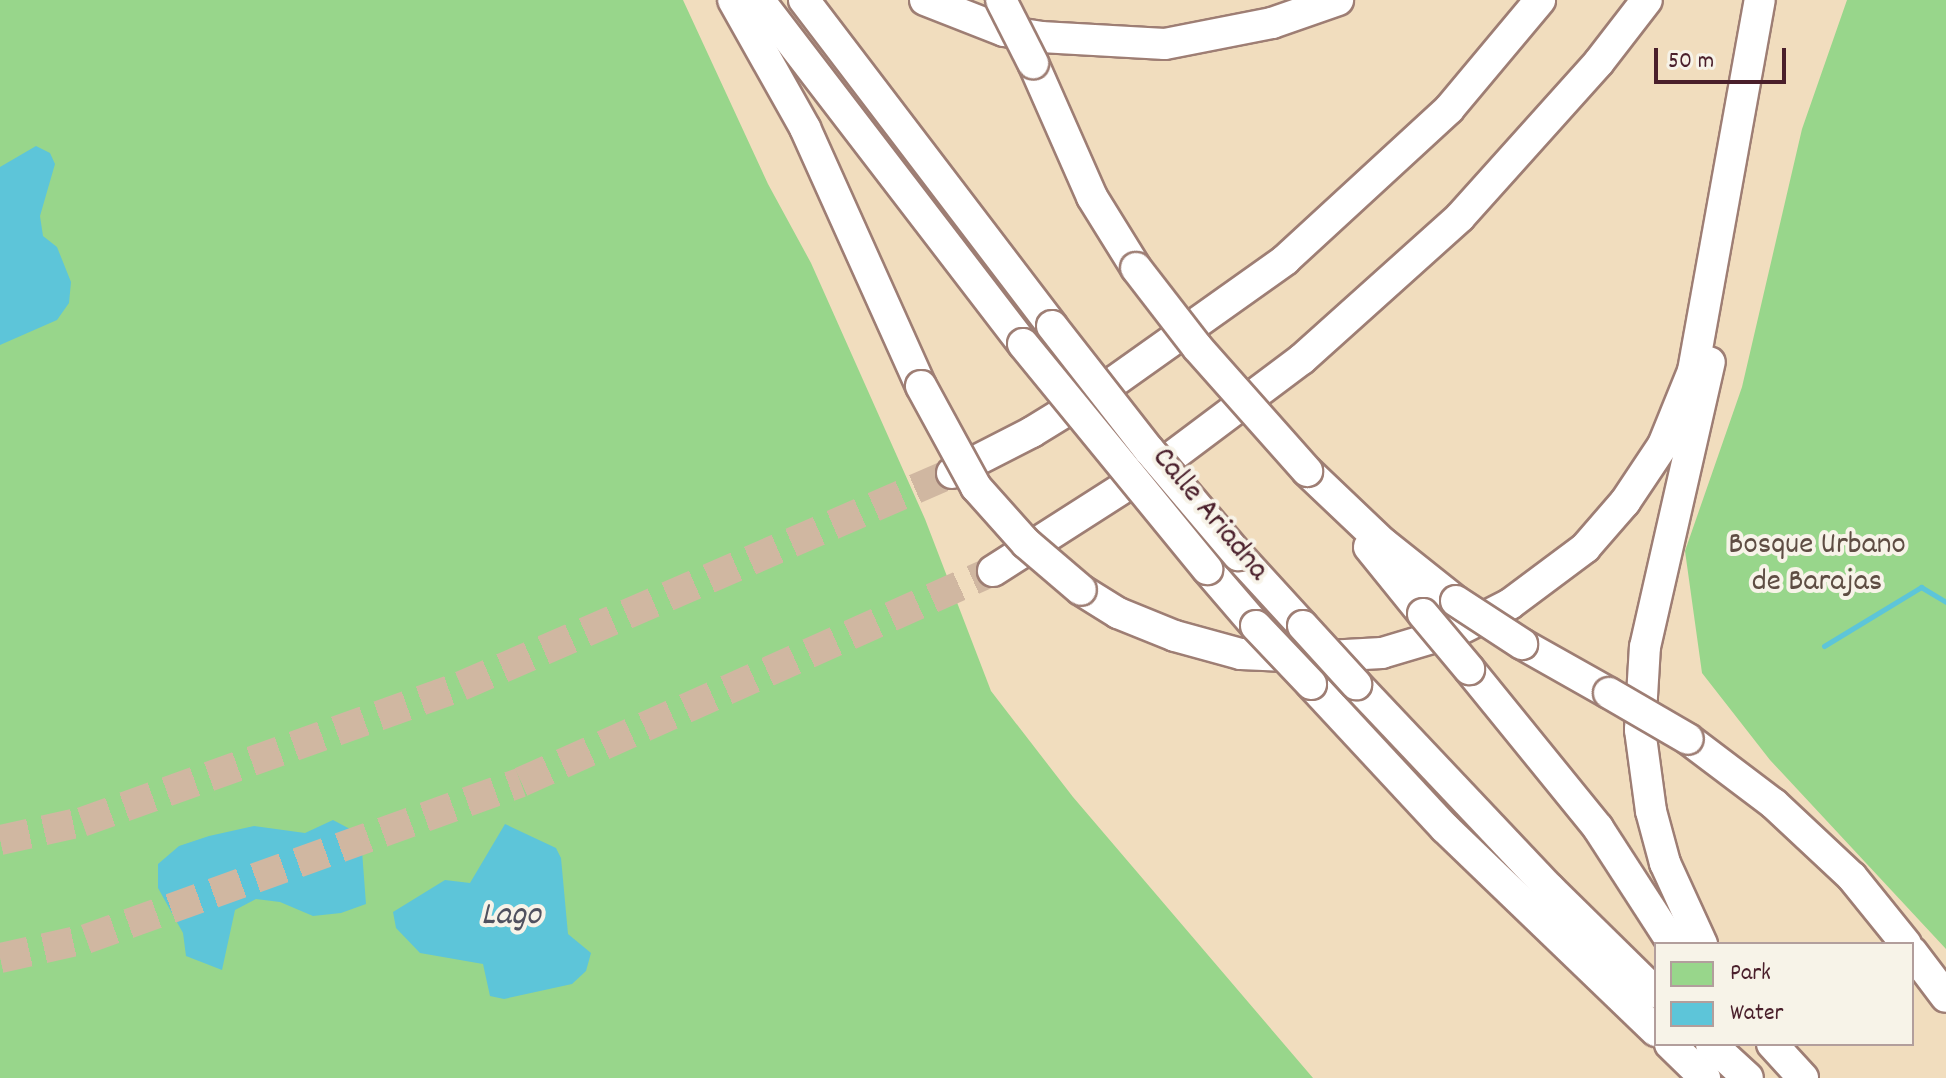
<!DOCTYPE html>
<html>
<head>
<meta charset="utf-8">
<style>
  body { margin:0 }
  #map { position:relative; width:1946px; height:1078px; overflow:hidden; background:#f1ddbe; font-family:Dekko,sans-serif }
  div>[style] { position:absolute }
  .green>* { inset:0; background:#98d68b }
  .water>* { inset:0; background:#5dc5d9 }
  .stream>* { height:5px; margin:-2.5px; padding:0 2.5px; transform-origin:2.5px; border-radius:2.5px; background:#5dc5d9 }
  .motorway-tunnel>* { height:30px; margin-top:-15px; transform-origin:0; background:repeating-linear-gradient(90deg,#d0b7a1 0 30px,transparent 0 45px) }
  .roads { filter:drop-shadow(2px 0 #9e7e74) drop-shadow(-2px 0 #9e7e74) drop-shadow(0 2px #9e7e74) drop-shadow(0 -2px #9e7e74) }
  .motorway>* { height:30px; margin:-15px; padding:0 15px; transform-origin:15px; border-radius:15px; background:#fff }
  .bridges { filter:drop-shadow(2px 0 #9e7e74) drop-shadow(-2px 0 #9e7e74) drop-shadow(0 2px #9e7e74) drop-shadow(0 -2px #9e7e74) }
  .motorway-bridge>* { height:30px; margin:-15px; padding:0 15px; transform-origin:15px; border-radius:15px; background:#fff }
  span { translate:-50% -50%; white-space:nowrap; text-align:center; line-height:1.15; -webkit-text-stroke:8px #f7f3e8; paint-order:stroke }
  .street-label { font-size:32px; color:#4a1f2b }
  .park-label { font-size:32px; color:#5e4d43 }
  .water-label { font-size:34px; color:#50515f; font-style:italic }
  .legend { position:absolute; left:1654px; top:942px; width:260px; height:104px; box-sizing:border-box; background:#f7f3e8; border:2px solid #b29e9c; margin:0; padding:10px 14px; list-style:none; font-size:24px; color:#4a1f2b }
  .legend li { display:flex; align-items:center; gap:16px; height:40px }
  .legend b { width:40px; border:2px solid #b29e9c }
  .scale { position:absolute; left:1654px; top:48px; width:132px; height:36px; box-sizing:border-box; border:4px solid #4a1f2b; border-top:0; padding-left:10px; font-size:24px; line-height:28px; white-space:nowrap; color:#4a1f2b; -webkit-text-stroke:6px #f7f3e8; paint-order:stroke }
</style>
</head>
<body>
<div id="map">
  <div class="green">
    <i style="clip-path:polygon(0 0,683px 0,768px 184px,811px 263px,925px 519px,991px 691px,1073px 797px,1313px 1078px,0 1078px)"></i>
    <i style="clip-path:polygon(1847px 0,1946px 0,1946px 949px,1770px 760px,1702px 673px,1685px 551px,1742px 387px,1802px 129px)"></i>
  </div>
  <div class="water">
    <i style="clip-path:polygon(36px 146px,50px 153px,55px 164px,40px 216px,43px 236px,57px 247px,71px 282px,69px 303px,57px 320px,0 345px,0 167px)"></i>
    <i style="clip-path:polygon(333px 820px,350px 829px,362px 851px,366px 904px,341px 913px,313px 916px,280px 902px,256px 899px,235px 910px,222px 970px,186px 956px,183px 933px,158px 888px,158px 864px,179px 846px,209px 836px,254px 826px,305px 833px)"></i>
    <i style="clip-path:polygon(505px 824px,556px 848px,561px 858px,568px 934px,591px 953px,586px 971px,572px 984px,504px 999px,490px 996px,483px 964px,420px 953px,396px 928px,393px 912px,445px 880px,470px 883px)"></i>
  </div>
  <div class="stream">
    <i style="left:1824px;top:646px;width:114px;rotate:-31.3deg"></i>
    <i style="left:1921px;top:587px;width:29px;rotate:31deg"></i>
  </div>
  <div class="motorway-tunnel">
    <i style="left:0;top:840px;width:84px;rotate:-12.4deg"></i>
    <i style="left:82px;top:822px;width:403px;rotate:-19.7deg"></i>
    <i style="left:461px;top:686px;width:535px;rotate:-23.45deg"></i>
    <i style="left:0;top:958px;width:88px;rotate:-12.5deg"></i>
    <i style="left:86px;top:939px;width:462px;rotate:-19.8deg"></i>
    <i style="left:521px;top:782px;width:517px;rotate:-24.09deg"></i>
  </div>
  <div class="roads">
    <div class="motorway">
      <i style="left:733px;top:0;width:147px;rotate:60.6deg"></i>
      <i style="left:805px;top:128px;width:283px;rotate:65.8deg"></i>
      <i style="left:759px;top:0;width:434px;rotate:52.5deg"></i>
      <i style="left:804px;top:0;width:410px;rotate:52.7deg"></i>
      <i style="left:925px;top:0;width:85px;rotate:21.4deg"></i>
      <i style="left:1004px;top:31px;width:37px;rotate:9deg"></i>
      <i style="left:1041px;top:37px;width:124px;rotate:3.2deg"></i>
      <i style="left:1165px;top:44px;width:109px;rotate:-11.1deg"></i>
      <i style="left:1272px;top:23px;width:70px;rotate:-19.2deg"></i>
      <i style="left:1033px;top:63px;width:146px;rotate:66.2deg"></i>
      <i style="left:1092px;top:197px;width:84px;rotate:58.2deg"></i>
      <i style="left:1307px;top:471px;width:105px;rotate:43.5deg"></i>
      <i style="left:1383px;top:543px;width:93px;rotate:38.5deg"></i>
      <i style="left:952px;top:473px;width:90px;rotate:-27.1deg"></i>
      <i style="left:1032px;top:432px;width:97px;rotate:-31.6deg"></i>
      <i style="left:1115px;top:381px;width:209px;rotate:-35.4deg"></i>
      <i style="left:1285px;top:260px;width:223px;rotate:-42.6deg"></i>
      <i style="left:1449px;top:109px;width:142px;rotate:-50.1deg"></i>
      <i style="left:1369px;top:547px;width:86px;rotate:51.1deg"></i>
      <i style="left:1238px;top:555px;width:96px;rotate:47.5deg"></i>
      <i style="left:1207px;top:569px;width:75px;rotate:49.3deg"></i>
      <i style="left:993px;top:571px;width:210px;rotate:-32.6deg"></i>
      <i style="left:1170px;top:458px;width:165px;rotate:-36.9deg"></i>
      <i style="left:1302px;top:359px;width:212px;rotate:-41.9deg"></i>
      <i style="left:1460px;top:217px;width:208px;rotate:-48.1deg"></i>
      <i style="left:1599px;top:62px;width:78px;rotate:-52.3deg"></i>
      <i style="left:1081px;top:590px;width:44px;rotate:31.9deg"></i>
      <i style="left:1118px;top:613px;width:61px;rotate:22deg"></i>
      <i style="left:1175px;top:636px;width:68px;rotate:15.3deg"></i>
      <i style="left:1241px;top:654px;width:68px;rotate:2.5deg"></i>
      <i style="left:1309px;top:657px;width:73px;rotate:-3.1deg"></i>
      <i style="left:1382px;top:653px;width:80px;rotate:-16.6deg"></i>
      <i style="left:1459px;top:630px;width:57px;rotate:-27deg"></i>
      <i style="left:1510px;top:604px;width:94px;rotate:-36.7deg"></i>
      <i style="left:1585px;top:548px;width:61px;rotate:-49deg"></i>
      <i style="left:1625px;top:502px;width:69px;rotate:-56.3deg"></i>
      <i style="left:1663px;top:445px;width:80px;rotate:-67.9deg"></i>
      <i style="left:1693px;top:371px;width:377px;rotate:-79.8deg"></i>
      <i style="left:1522px;top:644px;width:100px;rotate:29.4deg"></i>
      <i style="left:1469px;top:669px;width:205px;rotate:50.9deg"></i>
      <i style="left:1598px;top:828px;width:138px;rotate:57.1deg"></i>
      <i style="left:1311px;top:684px;width:197px;rotate:47.1deg"></i>
      <i style="left:1445px;top:828px;width:293px;rotate:43.9deg"></i>
      <i style="left:1356px;top:684px;width:282px;rotate:46.6deg"></i>
      <i style="left:1550px;top:889px;width:148px;rotate:44.5deg"></i>
      <i style="left:1688px;top:739px;width:108px;rotate:37.1deg"></i>
      <i style="left:1774px;top:804px;width:107px;rotate:43.1deg"></i>
      <i style="left:1852px;top:877px;width:86px;rotate:51.1deg"></i>
      <i style="left:1702px;top:944px;width:89px;rotate:-114.6deg"></i>
      <i style="left:1665px;top:863px;width:54px;rotate:-105.1deg"></i>
      <i style="left:1651px;top:811px;width:82px;rotate:-97.7deg"></i>
      <i style="left:1640px;top:730px;width:83px;rotate:-86.6deg"></i>
      <i style="left:1645px;top:647px;width:292px;rotate:-77.2deg"></i>
      <i style="left:1912px;top:952px;width:56px;rotate:52.9deg"></i>
      <i style="left:1670px;top:1044px;width:49px;rotate:44.2deg"></i>
      <i style="left:1711px;top:1044px;width:50px;rotate:42.6deg"></i>
      <i style="left:1772px;top:1044px;width:46px;rotate:47.6deg"></i>
    </div>
  </div>
  <div class="bridges">
    <div class="motorway-bridge">
      <i style="left:1001px;top:0;width:71px;rotate:63.1deg"></i>
      <i style="left:1136px;top:268px;width:100px;rotate:52.3deg"></i>
      <i style="left:1197px;top:347px;width:166px;rotate:48.4deg"></i>
      <i style="left:1052px;top:326px;width:157px;rotate:52deg"></i>
      <i style="left:1149px;top:450px;width:138px;rotate:49.7deg"></i>
      <i style="left:1023px;top:344px;width:291px;rotate:50.7deg"></i>
      <i style="left:921px;top:386px;width:115px;rotate:61.4deg"></i>
      <i style="left:976px;top:487px;width:75px;rotate:48.2deg"></i>
      <i style="left:1026px;top:543px;width:72px;rotate:40.5deg"></i>
      <i style="left:1456px;top:601px;width:79px;rotate:33.1deg"></i>
      <i style="left:1423px;top:614px;width:72px;rotate:50.1deg"></i>
      <i style="left:1256px;top:626px;width:80px;rotate:46.5deg"></i>
      <i style="left:1303px;top:626px;width:79px;rotate:47.6deg"></i>
      <i style="left:1609px;top:693px;width:91px;rotate:30.2deg"></i>
    </div>
  </div>
  <div class="street-label">
    <span style="left:1209px;top:515px;rotate:50deg">Calle Ariadna</span>
  </div>
  <div class="park-label">
    <span style="left:1817px;top:565px">Bosque Urbano<br>de Barajas</span>
  </div>
  <div class="water-label">
    <span style="left:511px;top:917px">Lago</span>
  </div>
  <ul class="legend">
  <li><b style="height:22px;background:#98d68b"></b>Park</li>
  <li><b style="height:22px;background:#5dc5d9"></b>Water</li>
  </ul>
  <div class="scale">50 m</div>
</div>
</body>
</html>
